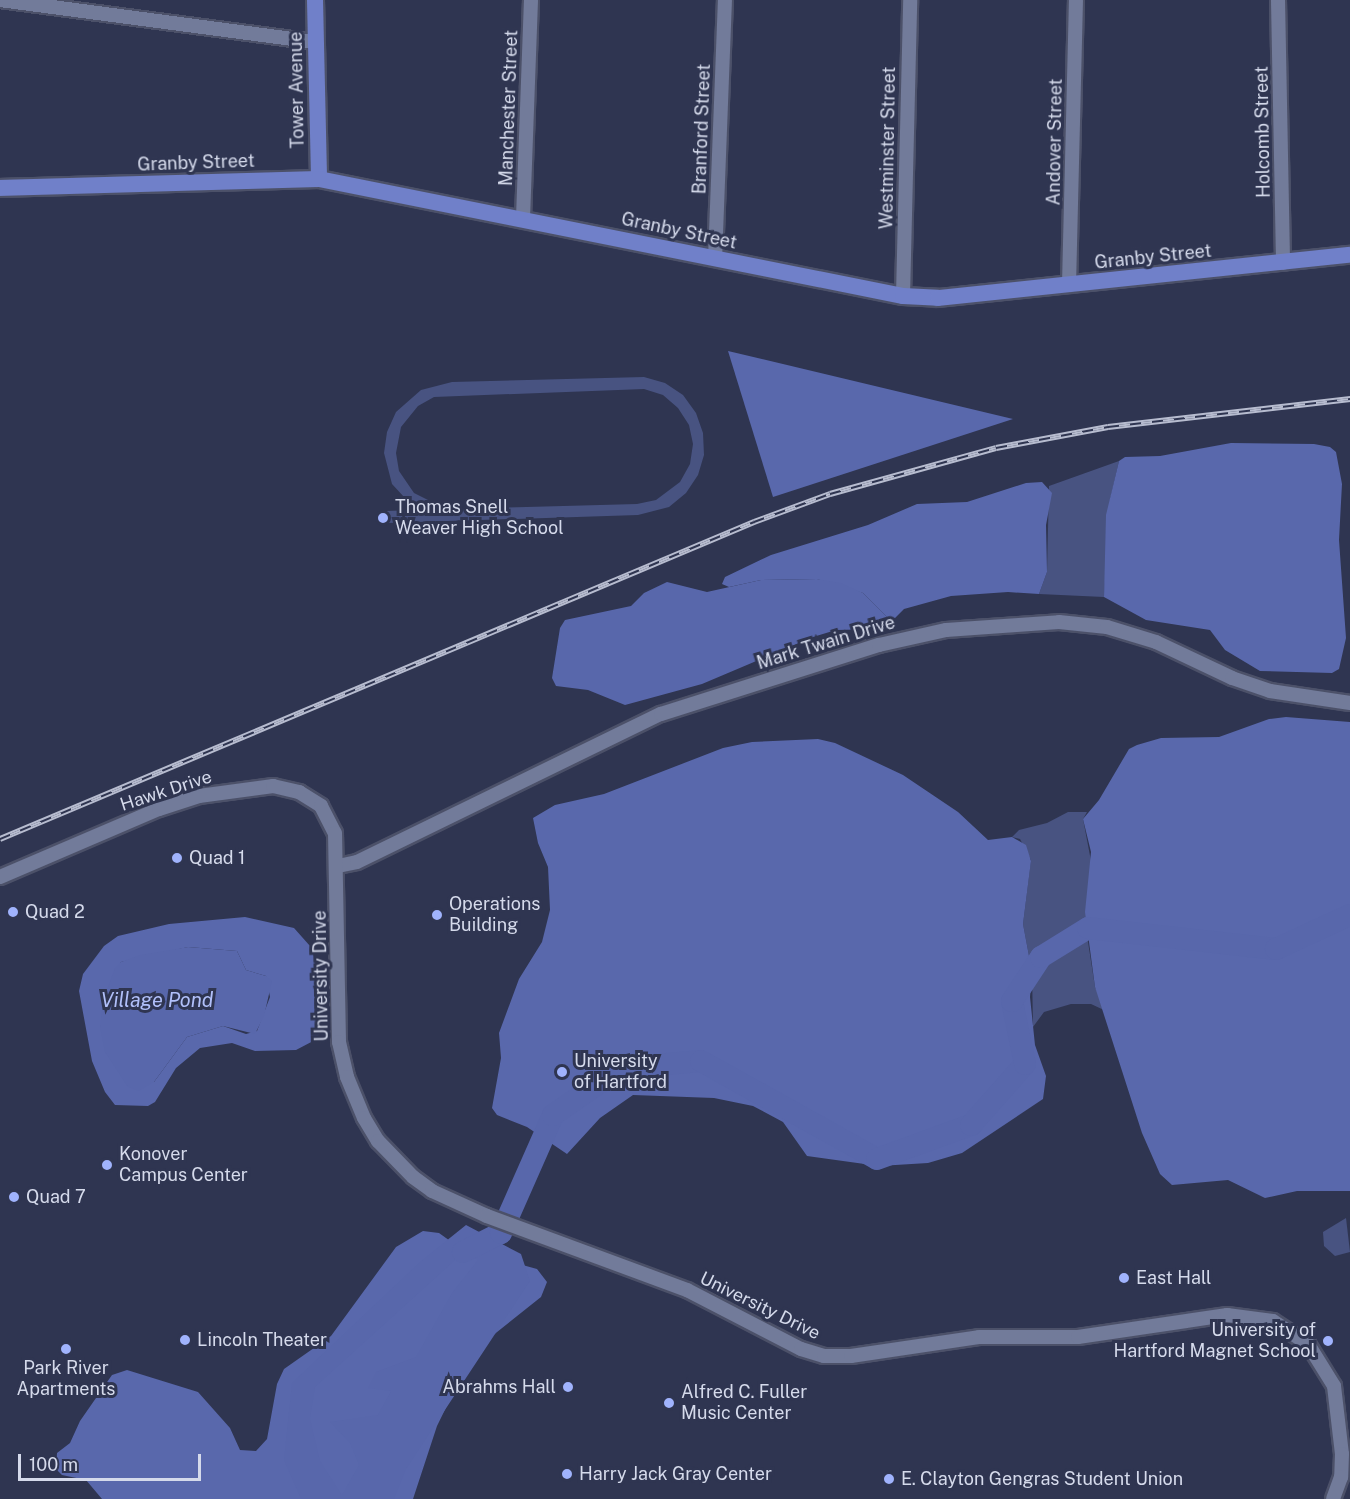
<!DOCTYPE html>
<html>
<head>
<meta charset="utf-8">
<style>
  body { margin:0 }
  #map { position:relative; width:1350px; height:1499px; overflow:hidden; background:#2f3551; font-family:"Public Sans",sans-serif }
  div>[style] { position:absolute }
  .green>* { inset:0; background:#485381 }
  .forest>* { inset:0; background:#5968ac }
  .water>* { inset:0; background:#5867ab }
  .river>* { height:22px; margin:-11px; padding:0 11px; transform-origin:11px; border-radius:11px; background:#5867ab }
  .roads { filter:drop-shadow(2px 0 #4c5169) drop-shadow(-2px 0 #4c5169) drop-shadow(0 2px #4c5169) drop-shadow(0 -2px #4c5169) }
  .minor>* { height:14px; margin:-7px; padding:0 7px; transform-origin:7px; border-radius:7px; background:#727b9a }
  .major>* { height:16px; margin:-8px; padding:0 8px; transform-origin:8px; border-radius:8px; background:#7080c9 }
  .rail>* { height:6px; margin-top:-3px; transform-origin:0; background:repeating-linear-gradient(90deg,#2f3551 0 11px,#b7bccf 0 22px); box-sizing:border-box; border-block:2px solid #b7bccf }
  .dots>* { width:16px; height:16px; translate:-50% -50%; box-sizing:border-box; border:3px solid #2f3551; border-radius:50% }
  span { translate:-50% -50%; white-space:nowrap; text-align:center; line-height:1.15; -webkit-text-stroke:6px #2f3551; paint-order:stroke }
  .street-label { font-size:18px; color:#d5daeb }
  .poi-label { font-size:18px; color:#d5daeb }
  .left { translate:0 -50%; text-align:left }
  .right { translate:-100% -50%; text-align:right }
  .water-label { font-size:20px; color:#b1c0fa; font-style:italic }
  .scale { position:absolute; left:18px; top:1454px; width:183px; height:27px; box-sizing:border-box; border:3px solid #d5daeb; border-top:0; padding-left:8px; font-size:18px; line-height:21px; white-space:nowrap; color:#d5daeb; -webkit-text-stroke:4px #2f3551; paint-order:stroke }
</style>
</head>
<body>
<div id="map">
  <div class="green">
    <i style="clip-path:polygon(evenodd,644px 377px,665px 383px,683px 395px,696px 413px,703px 433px,704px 455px,698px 475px,686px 493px,669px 507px,638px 515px,386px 523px,386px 511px,416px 510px,392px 484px,384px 453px,387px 432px,396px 412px,421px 390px,452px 382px,644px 377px,644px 389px,663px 395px,678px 408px,689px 425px,693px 444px,690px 464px,680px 482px,656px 500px,637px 504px,446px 509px,414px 493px,399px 471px,396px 453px,401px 427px,418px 406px,434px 397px,644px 389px)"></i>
    <i style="clip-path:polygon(1119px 461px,1110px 500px,1104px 597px,1039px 594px,1047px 572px,1049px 486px)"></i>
    <i style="clip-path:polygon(1068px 812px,1087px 812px,1083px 819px,1091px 861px,1086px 929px,1095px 987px,1106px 1011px,1091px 1004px,1071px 1004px,1044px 1012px,1033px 1027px,1032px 972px,1023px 924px,1031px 860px,1020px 839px,1012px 837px,1019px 830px,1047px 823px)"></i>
    <i style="clip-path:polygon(1346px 1218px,1350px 1252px,1335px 1256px,1324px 1246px,1323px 1232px)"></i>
  </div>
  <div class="forest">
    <i style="clip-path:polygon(728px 351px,1013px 419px,773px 497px)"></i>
    <i style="clip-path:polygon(1231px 443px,1314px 444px,1330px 447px,1336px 452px,1342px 484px,1339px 540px,1346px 638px,1339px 669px,1332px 673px,1260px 671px,1225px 650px,1210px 630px,1146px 620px,1104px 597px,1106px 515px,1119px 461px,1125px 457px,1160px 456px)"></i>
    <i style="clip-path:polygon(1042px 482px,1052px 493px,1046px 525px,1047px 572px,1039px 594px,1008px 592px,951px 596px,904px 609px,895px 618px,887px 617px,863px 593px,817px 579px,761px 580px,729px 587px,722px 584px,725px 577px,771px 555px,868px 525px,917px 504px,967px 502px,1026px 483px)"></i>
    <i style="clip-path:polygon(1286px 717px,1350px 722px,1350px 1191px,1297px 1191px,1265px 1198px,1228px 1180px,1172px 1185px,1160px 1174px,1142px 1133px,1095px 987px,1085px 912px,1091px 852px,1083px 819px,1099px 800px,1129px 749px,1137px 745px,1161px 738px,1219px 737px,1269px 719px)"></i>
    <i style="clip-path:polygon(818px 739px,835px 743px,903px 775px,958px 812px,988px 840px,1012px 837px,1026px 845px,1031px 861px,1023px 924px,1032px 972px,1030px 997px,1035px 1045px,1046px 1076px,1043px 1099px,962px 1153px,928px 1163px,879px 1166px,807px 1156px,783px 1122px,753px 1106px,714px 1098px,633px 1095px,600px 1118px,567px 1154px,527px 1127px,497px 1115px,492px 1108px,501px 1058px,499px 1033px,519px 979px,542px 942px,550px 910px,548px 867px,538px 843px,533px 818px,555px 805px,604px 794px,723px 748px,752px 742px)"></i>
    <i style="clip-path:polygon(evenodd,245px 917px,294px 928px,310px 946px,322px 976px,323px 1025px,317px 1039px,296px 1050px,255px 1051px,232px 1043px,200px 1048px,176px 1068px,155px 1102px,148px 1106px,115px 1105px,105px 1092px,92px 1061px,79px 991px,83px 974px,104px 946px,118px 936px,169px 924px,245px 917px,188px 947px,237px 951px,246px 970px,266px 976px,270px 997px,257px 1031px,246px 1034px,223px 1026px,187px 1037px,154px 1082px,103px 1001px,121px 962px,188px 947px)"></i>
    <i style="clip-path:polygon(423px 1231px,439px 1233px,460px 1248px,537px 1269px,547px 1282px,541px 1297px,487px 1340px,462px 1375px,437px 1426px,413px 1499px,102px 1499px,86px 1480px,62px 1475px,56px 1469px,57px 1453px,70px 1443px,80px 1421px,112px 1375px,127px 1370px,198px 1392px,230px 1428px,240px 1450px,256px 1451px,267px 1439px,277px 1384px,284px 1369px,331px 1336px,396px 1247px)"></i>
  </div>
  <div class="water">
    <i style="clip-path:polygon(817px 579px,841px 583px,863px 593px,887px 617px,887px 624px,881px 629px,836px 630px,813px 637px,702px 684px,625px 705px,588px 690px,556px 686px,552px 678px,560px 628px,565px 620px,631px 606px,644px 593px,667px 582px,707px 592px,761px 580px)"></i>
    <i style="clip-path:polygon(188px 947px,237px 951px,246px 970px,266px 976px,272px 981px,264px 1016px,255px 1034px,223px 1026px,187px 1037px,154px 1082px,139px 1091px,128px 1087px,105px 1052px,100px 1027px,103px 1001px,115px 968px,121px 962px,140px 955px)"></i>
    <i style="clip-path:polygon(evenodd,466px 1225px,521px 1254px,530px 1281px,406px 1469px,394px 1499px,301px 1499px,284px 1460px,292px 1383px,420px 1262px,466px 1225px,464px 1252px,478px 1260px,452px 1293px,416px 1357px,376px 1372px,368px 1388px,391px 1391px,378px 1415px,330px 1422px,350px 1443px,359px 1465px,342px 1495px,320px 1461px,310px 1419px,315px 1387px,464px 1252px)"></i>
  </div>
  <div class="river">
    <i style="left:463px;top:1252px;width:42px;rotate:-26.6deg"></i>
    <i style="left:501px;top:1233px;width:129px;rotate:-66.2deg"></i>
    <i style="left:553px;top:1115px;width:83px;rotate:-34.7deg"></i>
    <i style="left:621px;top:1068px;width:80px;rotate:-5deg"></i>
    <i style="left:701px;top:1061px;width:201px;rotate:29.1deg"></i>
    <i style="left:877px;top:1159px;width:100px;rotate:-19.9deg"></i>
    <i style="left:971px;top:1125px;width:81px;rotate:-48.5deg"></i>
    <i style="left:1025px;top:1064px;width:64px;rotate:-101.7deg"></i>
    <i style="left:1012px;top:1001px;width:53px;rotate:-56.6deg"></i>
    <i style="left:1041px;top:957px;width:55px;rotate:-31.7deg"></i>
    <i style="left:1088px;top:928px;width:189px;rotate:6.4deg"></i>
    <i style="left:1276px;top:949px;width:81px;rotate:-24.7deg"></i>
  </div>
  <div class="roads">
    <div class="minor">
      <i style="left:0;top:0;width:319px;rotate:7.6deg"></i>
      <i style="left:1278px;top:0;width:263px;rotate:88.9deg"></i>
      <i style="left:523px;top:218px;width:218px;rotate:-87.9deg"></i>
      <i style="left:715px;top:259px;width:259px;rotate:-87.8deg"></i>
      <i style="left:1069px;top:285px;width:285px;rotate:-88.6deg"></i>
      <i style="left:903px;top:296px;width:296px;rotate:-88.6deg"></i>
      <i style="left:338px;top:866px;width:19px;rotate:-12deg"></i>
      <i style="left:357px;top:862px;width:338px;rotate:-26deg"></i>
      <i style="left:661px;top:714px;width:229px;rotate:-17.6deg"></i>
      <i style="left:879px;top:645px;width:69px;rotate:-12.6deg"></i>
      <i style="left:946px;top:630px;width:113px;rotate:-4deg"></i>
      <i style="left:1059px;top:622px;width:48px;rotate:5.9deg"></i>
      <i style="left:1107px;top:627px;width:51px;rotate:17deg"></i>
      <i style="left:1156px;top:642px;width:84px;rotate:25.3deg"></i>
      <i style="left:1232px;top:678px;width:40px;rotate:18.9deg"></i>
      <i style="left:1270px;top:691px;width:81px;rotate:8.5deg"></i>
      <i style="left:0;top:877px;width:173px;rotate:-23.2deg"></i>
      <i style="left:159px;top:809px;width:42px;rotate:-18deg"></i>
      <i style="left:199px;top:796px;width:75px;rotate:-7.7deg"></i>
      <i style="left:273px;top:786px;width:27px;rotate:13deg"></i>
      <i style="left:299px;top:792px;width:26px;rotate:32deg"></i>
      <i style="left:321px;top:806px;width:30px;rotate:63deg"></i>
      <i style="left:335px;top:833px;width:209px;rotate:88.9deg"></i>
      <i style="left:339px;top:1042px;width:36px;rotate:77deg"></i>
      <i style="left:347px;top:1077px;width:44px;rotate:67.5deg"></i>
      <i style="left:364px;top:1118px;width:27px;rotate:59deg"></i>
      <i style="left:378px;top:1141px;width:50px;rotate:45.8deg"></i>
      <i style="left:413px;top:1177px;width:24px;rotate:36deg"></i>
      <i style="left:432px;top:1191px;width:60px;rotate:24.4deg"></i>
      <i style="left:487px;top:1216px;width:213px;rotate:20.3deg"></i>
      <i style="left:687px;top:1290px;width:128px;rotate:27.4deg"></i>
      <i style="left:801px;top:1349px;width:24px;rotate:17deg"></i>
      <i style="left:824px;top:1356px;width:27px"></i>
      <i style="left:851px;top:1356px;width:129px;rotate:-8.4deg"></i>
      <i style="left:979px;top:1337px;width:99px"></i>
      <i style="left:1078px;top:1337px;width:151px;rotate:-8.4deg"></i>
      <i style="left:1227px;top:1315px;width:46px;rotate:7.4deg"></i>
      <i style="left:1273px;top:1321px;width:42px;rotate:33.3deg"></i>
      <i style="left:1308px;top:1344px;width:49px;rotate:58.2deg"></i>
      <i style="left:1334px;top:1386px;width:68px;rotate:83.3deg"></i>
      <i style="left:1342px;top:1454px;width:23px;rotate:92deg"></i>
      <i style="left:1341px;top:1477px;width:23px;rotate:110deg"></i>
    </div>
    <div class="major">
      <i style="left:315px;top:0;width:179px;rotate:88.7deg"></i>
      <i style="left:0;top:188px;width:319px;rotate:-1.6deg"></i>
      <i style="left:319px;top:179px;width:596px;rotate:11.33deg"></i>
      <i style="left:903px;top:296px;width:35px;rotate:3deg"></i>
      <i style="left:938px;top:298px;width:414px;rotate:-6deg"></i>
    </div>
  </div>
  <div class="rail">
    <i style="left:0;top:839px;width:818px;rotate:-22.8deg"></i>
    <i style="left:754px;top:522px;width:81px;rotate:-20.2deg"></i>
    <i style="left:830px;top:494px;width:172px;rotate:-15.5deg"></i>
    <i style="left:996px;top:448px;width:114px;rotate:-10.6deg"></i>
    <i style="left:1108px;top:427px;width:244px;rotate:-6.6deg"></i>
  </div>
  <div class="dots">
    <i style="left:383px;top:518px;background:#a0b3fd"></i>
    <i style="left:177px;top:858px;background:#a0b3fd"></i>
    <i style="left:13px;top:912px;background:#a0b3fd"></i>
    <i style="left:437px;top:915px;background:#a0b3fd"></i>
    <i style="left:562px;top:1072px;background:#a0b3fd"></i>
    <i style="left:107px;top:1165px;background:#a0b3fd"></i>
    <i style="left:14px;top:1197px;background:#a0b3fd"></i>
    <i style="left:1124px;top:1278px;background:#a0b3fd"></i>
    <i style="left:185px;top:1340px;background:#a0b3fd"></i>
    <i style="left:1328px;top:1341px;background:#a0b3fd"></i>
    <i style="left:66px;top:1349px;background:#a0b3fd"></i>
    <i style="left:568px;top:1387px;background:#a0b3fd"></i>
    <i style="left:669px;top:1403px;background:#a0b3fd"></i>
    <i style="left:567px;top:1474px;background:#a0b3fd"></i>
    <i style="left:889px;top:1479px;background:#a0b3fd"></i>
  </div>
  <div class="street-label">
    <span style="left:297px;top:90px;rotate:-91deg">Tower Avenue</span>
    <span style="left:509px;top:108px;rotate:-88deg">Manchester Street</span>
    <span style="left:702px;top:129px;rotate:-88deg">Branford Street</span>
    <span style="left:1263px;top:132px;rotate:-91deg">Holcomb Street</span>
    <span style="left:1055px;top:142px;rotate:-89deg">Andover Street</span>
    <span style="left:888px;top:148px;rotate:-89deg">Westminster Street</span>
    <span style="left:196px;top:163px;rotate:-2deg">Granby Street</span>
    <span style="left:679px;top:231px;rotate:12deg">Granby Street</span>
    <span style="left:1153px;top:257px;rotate:-6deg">Granby Street</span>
    <span style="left:826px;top:643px;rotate:-17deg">Mark Twain Drive</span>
    <span style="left:166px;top:791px;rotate:-18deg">Hawk Drive</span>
    <span style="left:321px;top:976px;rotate:-91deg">University Drive</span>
    <span style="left:760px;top:1306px;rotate:26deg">University Drive</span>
  </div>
  <div class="poi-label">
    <span class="left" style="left:395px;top:518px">Thomas Snell<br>Weaver High School</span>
    <span class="left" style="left:189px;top:858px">Quad 1</span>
    <span class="left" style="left:449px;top:915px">Operations<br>Building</span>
    <span class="left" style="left:25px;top:912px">Quad 2</span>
    <span class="left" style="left:574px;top:1072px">University<br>of Hartford</span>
    <span class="left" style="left:119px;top:1165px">Konover<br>Campus Center</span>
    <span class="left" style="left:26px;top:1197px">Quad 7</span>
    <span class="left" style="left:1136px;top:1278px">East Hall</span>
    <span class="right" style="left:1316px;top:1341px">University of<br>Hartford Magnet School</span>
    <span class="left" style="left:197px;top:1340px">Lincoln Theater</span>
    <span style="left:66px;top:1379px">Park River<br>Apartments</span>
    <span class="right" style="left:556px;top:1387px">Abrahms Hall</span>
    <span class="left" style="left:681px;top:1403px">Alfred C. Fuller<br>Music Center</span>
    <span class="left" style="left:579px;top:1474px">Harry Jack Gray Center</span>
    <span class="left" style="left:901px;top:1479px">E. Clayton Gengras Student Union</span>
  </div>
  <div class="water-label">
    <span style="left:157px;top:1000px">Village Pond</span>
  </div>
  <div class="scale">100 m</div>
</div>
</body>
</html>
